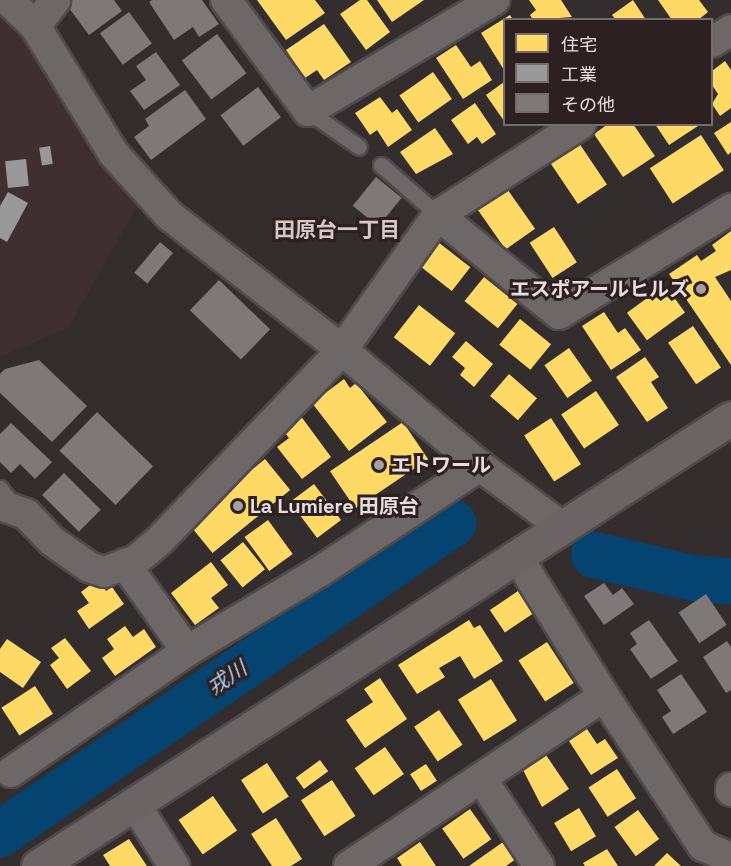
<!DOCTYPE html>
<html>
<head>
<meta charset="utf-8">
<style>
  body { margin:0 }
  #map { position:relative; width:731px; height:866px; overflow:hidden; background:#342d2e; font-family:"Space Grotesk","Noto Sans JP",sans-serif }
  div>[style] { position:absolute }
  .built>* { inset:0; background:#402f30 }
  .homes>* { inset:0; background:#ffd966; transform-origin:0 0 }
  .industry>* { inset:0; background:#999; transform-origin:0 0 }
  .river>* { height:46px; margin:-23px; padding:0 23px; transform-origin:23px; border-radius:23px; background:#054370 }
  .building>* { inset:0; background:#7e7879; transform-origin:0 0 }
  .roads { filter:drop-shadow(2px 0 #504a4a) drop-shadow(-2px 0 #504a4a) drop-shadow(0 2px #504a4a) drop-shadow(0 -2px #504a4a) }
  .lane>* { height:15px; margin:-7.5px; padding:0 7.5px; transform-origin:7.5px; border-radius:7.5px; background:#6d6768 }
  .street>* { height:30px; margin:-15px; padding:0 15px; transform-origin:15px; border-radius:15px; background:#6d6768 }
  .secondary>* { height:33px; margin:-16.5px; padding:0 16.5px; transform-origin:16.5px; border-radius:16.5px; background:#6b6364 }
  .dots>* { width:16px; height:16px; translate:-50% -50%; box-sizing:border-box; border:3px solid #2d2021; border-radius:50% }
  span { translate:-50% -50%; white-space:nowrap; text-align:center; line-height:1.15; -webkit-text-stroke:6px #2d2021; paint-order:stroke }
  .poi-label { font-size:20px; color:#e6dddd; font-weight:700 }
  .right { translate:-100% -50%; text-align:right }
  .left { translate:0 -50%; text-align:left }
  .neighbourhood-label { font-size:21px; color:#d9c7c8; font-weight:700 }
  .water-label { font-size:21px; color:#b4d3f1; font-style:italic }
  .legend { position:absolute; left:503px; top:18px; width:210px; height:108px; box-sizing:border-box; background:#2d2021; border:2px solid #776c6c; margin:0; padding:8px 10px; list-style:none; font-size:18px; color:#e6dddd }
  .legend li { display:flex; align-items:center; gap:12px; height:30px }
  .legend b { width:30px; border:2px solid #776c6c }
</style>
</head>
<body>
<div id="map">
  <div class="built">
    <i style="clip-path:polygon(0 15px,17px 32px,137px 206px,68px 328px,0 357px)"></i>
  </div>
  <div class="homes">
    <i style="clip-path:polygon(257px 0,315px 0,325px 13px,286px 40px)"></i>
    <i style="clip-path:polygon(360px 0,367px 0,390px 32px,366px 50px,340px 14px)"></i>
    <i style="clip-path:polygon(377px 0,424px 0,392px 22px)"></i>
    <i style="clip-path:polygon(529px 0,561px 0,572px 17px,533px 20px,530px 15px,536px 10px)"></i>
    <i style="clip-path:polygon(633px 0,646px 20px,616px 20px,612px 15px)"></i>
    <i style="clip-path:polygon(658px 0,699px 0,708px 12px,698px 20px,672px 20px)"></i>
    <i style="clip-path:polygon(510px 15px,513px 20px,504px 20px,504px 70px,481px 33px)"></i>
    <i style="clip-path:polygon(324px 24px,351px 62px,324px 80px,317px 70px,305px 78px,286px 50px)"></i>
    <i style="clip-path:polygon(456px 45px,471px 67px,480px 61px,492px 80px,463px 99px,436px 58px)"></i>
    <i style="clip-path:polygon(725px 61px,731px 70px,731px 108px,720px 116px,712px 104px,718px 94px,712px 85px,712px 71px)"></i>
    <i style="left:433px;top:72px;width:33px;height:41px;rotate:55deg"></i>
    <i style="clip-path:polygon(504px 82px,504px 121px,486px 95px)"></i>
    <i style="clip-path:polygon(380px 97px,392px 113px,397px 109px,412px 130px,388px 147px,377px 130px,370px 135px,355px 113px)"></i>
    <i style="clip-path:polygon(475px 103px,496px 134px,482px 144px,477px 137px,468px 144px,451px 120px)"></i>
    <i style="clip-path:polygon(731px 122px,731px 152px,728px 155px,714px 133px)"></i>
    <i style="clip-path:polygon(608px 124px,633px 124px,655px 156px,623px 177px,594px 134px)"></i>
    <i style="clip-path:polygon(655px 124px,701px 124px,669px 145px)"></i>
    <i style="clip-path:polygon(435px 128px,453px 154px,416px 174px,400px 152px)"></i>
    <i style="left:701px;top:135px;width:42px;height:61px;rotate:57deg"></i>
    <i style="left:579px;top:143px;width:50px;height:35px;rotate:56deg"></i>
    <i style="left:503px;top:183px;width:56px;height:36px;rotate:55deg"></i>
    <i style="left:554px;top:227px;width:42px;height:29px;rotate:57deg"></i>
    <i style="clip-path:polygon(731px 231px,731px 270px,715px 277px,731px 301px,731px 365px,669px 274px,697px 255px,701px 261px,716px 251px,712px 245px)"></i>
    <i style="left:438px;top:242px;width:41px;height:30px;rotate:38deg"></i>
    <i style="left:484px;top:277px;width:43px;height:31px;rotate:39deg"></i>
    <i style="left:665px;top:285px;width:34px;height:47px;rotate:54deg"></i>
    <i style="left:419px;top:305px;width:46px;height:41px;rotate:38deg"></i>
    <i style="clip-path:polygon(604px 312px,618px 333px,625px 328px,641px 350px,611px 370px,582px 326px)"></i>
    <i style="left:520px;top:319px;width:40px;height:33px;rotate:39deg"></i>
    <i style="left:693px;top:326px;width:50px;height:30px;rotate:56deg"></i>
    <i style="clip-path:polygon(466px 341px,493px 364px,474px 387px,460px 375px,465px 368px,452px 357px)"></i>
    <i style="left:569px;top:348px;width:40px;height:30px;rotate:55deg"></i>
    <i style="clip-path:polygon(645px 357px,659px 377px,651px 382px,668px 408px,647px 422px,616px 377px)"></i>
    <i style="left:509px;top:374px;width:37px;height:29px;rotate:41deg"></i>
    <i style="clip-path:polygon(344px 379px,350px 388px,356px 383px,387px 422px,349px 451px,312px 403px)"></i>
    <i style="left:596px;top:391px;width:41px;height:42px;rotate:56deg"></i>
    <i style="clip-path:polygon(300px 415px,331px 457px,302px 479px,277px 447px,289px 438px,282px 429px)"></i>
    <i style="left:551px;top:418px;width:55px;height:32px;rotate:57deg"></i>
    <i style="left:403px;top:422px;width:45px;height:88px;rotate:56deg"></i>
    <i style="left:265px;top:459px;width:40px;height:100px;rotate:51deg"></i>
    <i style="left:314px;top:484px;width:45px;height:30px;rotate:53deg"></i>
    <i style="left:268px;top:520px;width:42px;height:29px;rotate:54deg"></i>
    <i style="left:243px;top:542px;width:35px;height:29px;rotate:51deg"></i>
    <i style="clip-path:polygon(211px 562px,228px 585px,211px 598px,219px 608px,195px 625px,171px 593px)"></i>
    <i style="clip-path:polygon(98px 579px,106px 591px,112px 587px,124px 604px,89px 629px,77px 611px,89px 603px,81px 592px)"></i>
    <i style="left:518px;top:591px;width:27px;height:34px;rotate:56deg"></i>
    <i style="clip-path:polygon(469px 620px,474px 628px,480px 625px,503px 661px,474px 679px,460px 656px,439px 668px,445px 677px,417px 694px,398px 665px)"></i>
    <i style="clip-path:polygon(125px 626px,133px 637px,144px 629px,156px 647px,115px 676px,102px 658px,114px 649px,107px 639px)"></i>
    <i style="clip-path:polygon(65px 638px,91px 671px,67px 689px,50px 665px,59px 658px,51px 648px)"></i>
    <i style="clip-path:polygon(7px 639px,41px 662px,23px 688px,0 672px,0 649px)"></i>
    <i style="left:547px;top:642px;width:49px;height:34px;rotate:57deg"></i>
    <i style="clip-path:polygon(380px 678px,407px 719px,365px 748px,346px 720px,373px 702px,364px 689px)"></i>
    <i style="left:491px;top:679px;width:49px;height:39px;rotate:58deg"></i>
    <i style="left:35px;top:686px;width:33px;height:40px;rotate:57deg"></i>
    <i style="left:439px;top:710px;width:42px;height:30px;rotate:56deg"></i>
    <i style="clip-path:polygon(587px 729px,597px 744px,605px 739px,618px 758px,591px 775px,569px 741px)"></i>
    <i style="left:385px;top:747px;width:33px;height:37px;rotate:55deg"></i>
    <i style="clip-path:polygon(546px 755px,569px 789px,542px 807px,523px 770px)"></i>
    <i style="left:320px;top:760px;width:14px;height:30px;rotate:54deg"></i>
    <i style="left:267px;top:763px;width:40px;height:31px;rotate:57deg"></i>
    <i style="left:426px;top:764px;width:20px;height:19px;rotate:57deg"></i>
    <i style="left:617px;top:769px;width:35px;height:34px;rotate:57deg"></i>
    <i style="left:332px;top:780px;width:43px;height:37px;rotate:57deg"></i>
    <i style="left:213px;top:796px;width:42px;height:42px;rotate:55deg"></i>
    <i style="left:579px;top:808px;width:33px;height:29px;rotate:59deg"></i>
    <i style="left:470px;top:809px;width:37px;height:34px;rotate:55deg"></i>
    <i style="left:638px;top:810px;width:36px;height:29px;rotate:54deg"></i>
    <i style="clip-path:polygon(276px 818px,302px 859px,291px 866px,272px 866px,251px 834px)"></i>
    <i style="clip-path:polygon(129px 839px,147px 866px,110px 866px,103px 855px)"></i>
    <i style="clip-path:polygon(420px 842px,436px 866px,402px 866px,397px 858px)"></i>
    <i style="clip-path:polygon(503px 842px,516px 859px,506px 866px,469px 866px)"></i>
    <i style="clip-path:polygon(607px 849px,618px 866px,585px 866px,583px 863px)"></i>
    <i style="clip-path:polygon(667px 853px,681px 866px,654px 866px)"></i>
  </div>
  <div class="industry">
    <i style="left:50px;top:146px;width:18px;height:11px;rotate:81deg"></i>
    <i style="left:26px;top:159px;width:27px;height:21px;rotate:84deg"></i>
    <i style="clip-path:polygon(8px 192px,28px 203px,7px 242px,0 238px,0 206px)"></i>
  </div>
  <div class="river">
    <i style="left:594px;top:555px;width:102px;rotate:13.1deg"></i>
    <i style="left:693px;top:578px;width:38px;rotate:5deg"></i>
    <i style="left:0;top:834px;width:550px;rotate:-34.41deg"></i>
  </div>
  <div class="building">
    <i style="clip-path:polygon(71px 0,114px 0,122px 11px,89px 35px,66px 4px)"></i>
    <i style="clip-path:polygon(152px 0,202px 0,219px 24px,199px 37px,193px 27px,174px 40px,149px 2px)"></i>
    <i style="left:129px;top:12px;width:39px;height:36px;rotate:54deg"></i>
    <i style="left:217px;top:34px;width:49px;height:44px;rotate:53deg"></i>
    <i style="clip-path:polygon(156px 52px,180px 85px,144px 110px,130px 91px,146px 80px,136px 66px)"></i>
    <i style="left:258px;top:87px;width:38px;height:47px;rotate:53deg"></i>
    <i style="clip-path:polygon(185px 90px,206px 119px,151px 160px,134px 137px,149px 126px,145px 119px)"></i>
    <i style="left:376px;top:177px;width:33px;height:37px;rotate:39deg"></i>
    <i style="left:160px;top:242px;width:17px;height:40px;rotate:40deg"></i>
    <i style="left:219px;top:280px;width:71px;height:42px;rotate:44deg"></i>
    <i style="clip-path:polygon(39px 360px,87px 406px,52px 442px,0 393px,0 374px,5px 369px)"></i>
    <i style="left:97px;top:412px;width:78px;height:54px;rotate:44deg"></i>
    <i style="clip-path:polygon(11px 423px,52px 462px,35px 479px,20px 464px,11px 473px,0 462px,0 434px)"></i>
    <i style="left:64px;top:473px;width:52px;height:31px;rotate:45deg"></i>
    <i style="clip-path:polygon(604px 583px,613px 595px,622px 588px,634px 604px,604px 625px,584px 596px)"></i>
    <i style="left:706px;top:594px;width:37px;height:33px;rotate:56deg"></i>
    <i style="clip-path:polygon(649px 620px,678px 661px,651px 679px,630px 649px,637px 644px,630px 633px)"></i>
    <i style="clip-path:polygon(727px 641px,731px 647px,731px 690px,726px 693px,703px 657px)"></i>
    <i style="clip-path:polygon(681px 674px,707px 712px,673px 734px,662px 717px,671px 711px,657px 690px)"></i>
  </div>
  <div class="roads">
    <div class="lane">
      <i style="left:308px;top:111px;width:62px;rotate:35.2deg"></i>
      <i style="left:381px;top:165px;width:76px;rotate:41.3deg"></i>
      <i style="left:0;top:488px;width:24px;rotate:54deg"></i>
    </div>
    <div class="street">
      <i style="left:8px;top:0;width:37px;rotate:44deg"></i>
      <i style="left:35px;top:26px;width:149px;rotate:58.4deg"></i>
      <i style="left:113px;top:153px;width:85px;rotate:47.9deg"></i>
      <i style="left:170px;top:216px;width:218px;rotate:37.9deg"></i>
      <i style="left:342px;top:350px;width:180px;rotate:40deg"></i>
      <i style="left:480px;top:466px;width:102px;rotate:36.6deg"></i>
      <i style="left:226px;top:0;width:138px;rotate:53.5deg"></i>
      <i style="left:308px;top:111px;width:217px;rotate:-30.8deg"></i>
      <i style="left:35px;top:26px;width:33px;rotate:-52deg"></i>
      <i style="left:712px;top:42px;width:22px;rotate:-32deg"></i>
      <i style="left:438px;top:215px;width:156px;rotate:39.3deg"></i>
      <i style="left:559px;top:314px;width:202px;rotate:-31.4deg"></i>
      <i style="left:0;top:505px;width:28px;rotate:19deg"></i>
      <i style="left:26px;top:514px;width:37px;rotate:46deg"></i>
      <i style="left:52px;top:541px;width:45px;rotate:35.1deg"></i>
      <i style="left:89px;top:567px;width:16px;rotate:18deg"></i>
      <i style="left:104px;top:572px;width:33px;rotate:-20deg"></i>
      <i style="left:135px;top:561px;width:34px;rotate:-40deg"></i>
      <i style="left:161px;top:539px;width:262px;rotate:-46.2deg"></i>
      <i style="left:342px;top:350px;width:166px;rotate:-54.6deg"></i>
      <i style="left:438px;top:215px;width:169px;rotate:-32.5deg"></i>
      <i style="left:187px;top:651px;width:154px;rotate:-30.9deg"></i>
      <i style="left:319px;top:572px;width:193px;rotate:-33.4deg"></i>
      <i style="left:604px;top:696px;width:180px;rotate:56.6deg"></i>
      <i style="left:703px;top:846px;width:30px;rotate:23deg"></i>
      <i style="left:11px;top:772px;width:214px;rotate:-34.5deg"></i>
      <i style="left:187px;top:651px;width:107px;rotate:-125.5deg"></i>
      <i style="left:481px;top:778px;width:105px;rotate:56.6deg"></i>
      <i style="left:731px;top:788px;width:3px;rotate:90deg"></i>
      <i style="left:134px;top:803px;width:75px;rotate:57.6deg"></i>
      <i style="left:349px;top:866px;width:306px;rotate:-33.7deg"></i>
      <i style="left:604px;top:696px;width:165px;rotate:-121.9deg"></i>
    </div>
    <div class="secondary">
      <i style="left:38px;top:866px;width:825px;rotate:-32.88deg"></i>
    </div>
  </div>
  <div class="dots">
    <i style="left:701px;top:289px;background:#a89fa0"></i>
    <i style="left:379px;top:465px;background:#a89fa0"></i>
    <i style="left:238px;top:506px;background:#a89fa0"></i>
  </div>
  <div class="poi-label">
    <span class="right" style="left:689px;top:289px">エスポアールヒルズ</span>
    <span class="left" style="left:391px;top:465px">エトワール</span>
    <span class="left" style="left:250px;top:506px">La Lumiere 田原台</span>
  </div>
  <div class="neighbourhood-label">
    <span style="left:337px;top:230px">田原台一丁目</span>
  </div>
  <div class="water-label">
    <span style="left:227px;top:678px;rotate:-34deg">戎川</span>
  </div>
  <ul class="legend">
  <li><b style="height:16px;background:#ffd966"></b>住宅</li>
  <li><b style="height:16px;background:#999"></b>工業</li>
  <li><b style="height:16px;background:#7e7879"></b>その他</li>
  </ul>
</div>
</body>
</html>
